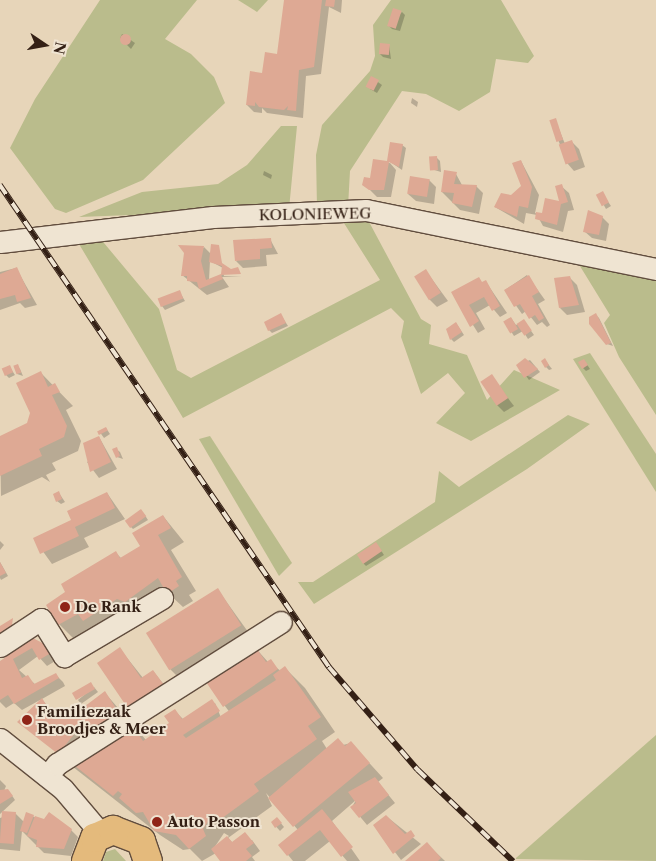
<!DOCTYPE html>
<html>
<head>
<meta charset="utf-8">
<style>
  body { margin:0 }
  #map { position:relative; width:656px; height:861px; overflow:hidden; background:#e7d5b9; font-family:"Libre Caslon Text",serif }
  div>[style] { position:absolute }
  .green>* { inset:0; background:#babc8c }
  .shadow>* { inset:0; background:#0003 }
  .building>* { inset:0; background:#dea994; transform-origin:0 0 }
  .round { border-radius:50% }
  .roads { filter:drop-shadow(1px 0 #614d3e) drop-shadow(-1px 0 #614d3e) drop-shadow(0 1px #614d3e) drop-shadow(0 -1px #614d3e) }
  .minor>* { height:21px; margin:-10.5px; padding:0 10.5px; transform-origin:10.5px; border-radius:10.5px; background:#efe4d2 }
  .major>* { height:28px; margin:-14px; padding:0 14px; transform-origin:14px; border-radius:14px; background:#e4ba7c }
  .rail>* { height:5.5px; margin-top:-2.75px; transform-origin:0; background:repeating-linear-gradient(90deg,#efe4d2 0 11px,#342015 0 22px); box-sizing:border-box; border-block:1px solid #342015 }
  .dots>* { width:14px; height:14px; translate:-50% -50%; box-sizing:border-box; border:2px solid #efe4d2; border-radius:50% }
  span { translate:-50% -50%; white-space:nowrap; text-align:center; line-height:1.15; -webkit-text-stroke:4px #efe4d2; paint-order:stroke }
  .street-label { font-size:15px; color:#342015 }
  .poi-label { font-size:15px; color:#342015; font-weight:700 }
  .left { translate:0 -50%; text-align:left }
  .north { position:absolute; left:20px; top:20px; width:50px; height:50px; -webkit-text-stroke:4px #efe4d2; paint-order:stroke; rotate:102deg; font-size:14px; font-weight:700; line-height:20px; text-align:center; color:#342015 }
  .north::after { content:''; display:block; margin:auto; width:18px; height:22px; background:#342015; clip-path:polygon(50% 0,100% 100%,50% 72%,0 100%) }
</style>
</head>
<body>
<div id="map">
  <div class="green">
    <i style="clip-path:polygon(100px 0,197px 0,165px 39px,191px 54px,214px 77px,225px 103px,143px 180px,66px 213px,55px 209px,10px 148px,35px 99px)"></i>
    <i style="clip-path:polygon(238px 0,268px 0,257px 12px)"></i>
    <i style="clip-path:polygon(391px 0,501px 0,534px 56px,528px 63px,496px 59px,490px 92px,459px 111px,426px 94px,402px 91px,350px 171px,348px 207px,317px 208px,316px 155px,322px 125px,370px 71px,375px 56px,373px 25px)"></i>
    <i style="clip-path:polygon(281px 126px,297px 126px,289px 209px,79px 217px,142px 192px,218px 184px,247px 165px)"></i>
    <i style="clip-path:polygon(342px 220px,368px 220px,421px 319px,431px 325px,429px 344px,467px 355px,487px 400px,514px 370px,560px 390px,471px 441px,436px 423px,465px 393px,448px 373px,421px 394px,401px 337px,404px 321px,391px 308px,183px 418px,76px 239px,99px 237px,159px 309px,177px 370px,191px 378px,380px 280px)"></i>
    <i style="clip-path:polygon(575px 258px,656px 278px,656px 415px,619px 357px,604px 323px,610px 315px)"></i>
    <i style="clip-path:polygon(590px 353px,656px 454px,656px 492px,573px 359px)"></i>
    <i style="clip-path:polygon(568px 415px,590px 424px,527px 469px,314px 604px,298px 582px,313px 582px,435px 502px,439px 471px,459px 487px)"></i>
    <i style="clip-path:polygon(210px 436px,292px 563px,279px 576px,199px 439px)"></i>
    <i style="clip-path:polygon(656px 735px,656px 861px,516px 859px,516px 858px)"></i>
    <i style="clip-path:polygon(115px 849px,126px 861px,103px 861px,106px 852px)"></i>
  </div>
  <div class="shadow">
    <i style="clip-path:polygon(285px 0,342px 0,341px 13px,329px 7px,321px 74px,306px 76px,303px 118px,267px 113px,262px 108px,262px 113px,254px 112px,247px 105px,278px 55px)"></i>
    <i style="clip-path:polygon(402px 12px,405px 15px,400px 31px,392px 29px,389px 26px)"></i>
    <i style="clip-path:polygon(122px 34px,135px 43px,131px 49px,120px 38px)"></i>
    <i style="clip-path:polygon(389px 45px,391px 59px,383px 57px,380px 54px)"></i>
    <i style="clip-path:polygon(371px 77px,382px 85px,377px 93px,370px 89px)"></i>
    <i style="clip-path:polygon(412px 98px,418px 102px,417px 107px,411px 103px)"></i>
    <i style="clip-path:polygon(555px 119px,565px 144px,572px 142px,579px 149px,585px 167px,574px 171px,567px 163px,551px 121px)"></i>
    <i style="clip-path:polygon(402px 145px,406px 148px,402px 170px,389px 161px)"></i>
    <i style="clip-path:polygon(437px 158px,440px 161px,441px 172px,431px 169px)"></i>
    <i style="clip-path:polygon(374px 160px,390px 163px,396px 170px,391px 197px,377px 197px,364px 184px,371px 179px)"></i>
    <i style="clip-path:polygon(521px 161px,539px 195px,535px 213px,543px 215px,561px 202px,561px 186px,569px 193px,574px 210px,568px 211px,563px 232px,543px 226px,537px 215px,526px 213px,524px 224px,495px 207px,524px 188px)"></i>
    <i style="clip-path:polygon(264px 171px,272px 175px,271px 179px,263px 175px)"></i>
    <i style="clip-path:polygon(456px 174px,462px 185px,476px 186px,483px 193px,479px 214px,460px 210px,442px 192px)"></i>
    <i style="clip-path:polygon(429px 180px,436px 187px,434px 204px,416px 201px,408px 194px)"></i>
    <i style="clip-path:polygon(602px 193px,611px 206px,606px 209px,598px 195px)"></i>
    <i style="clip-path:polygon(602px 217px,609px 224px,606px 241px,592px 238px,584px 231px)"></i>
    <i style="clip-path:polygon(270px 239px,278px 254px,266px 255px,267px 266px,243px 268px,236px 261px)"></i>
    <i style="clip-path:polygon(evenodd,218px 246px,224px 276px,242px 276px,222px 277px,229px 287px,207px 295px,182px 275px,204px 247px,211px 254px,218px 246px,210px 261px,223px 268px,222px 275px,209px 280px,210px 261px)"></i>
    <i style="clip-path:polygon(16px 268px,37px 305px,25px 308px,20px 303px,0 310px,0 272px)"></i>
    <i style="clip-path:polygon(426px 271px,448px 301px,437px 307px,430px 300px)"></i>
    <i style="clip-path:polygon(527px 275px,545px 300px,538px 304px,550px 325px,547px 327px,542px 322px,537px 325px,526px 311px,522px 314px,505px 290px)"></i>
    <i style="clip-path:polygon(569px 277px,577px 285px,585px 312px,567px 315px,560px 308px)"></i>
    <i style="clip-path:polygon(486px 282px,507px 313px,500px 317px,490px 305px,476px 313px,485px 329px,478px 333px,453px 293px)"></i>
    <i style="clip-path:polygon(179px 291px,185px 301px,165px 310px,162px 306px)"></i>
    <i style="clip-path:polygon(281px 315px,288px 326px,272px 333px,269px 330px)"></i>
    <i style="clip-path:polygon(596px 315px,599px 318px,613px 346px,607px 344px)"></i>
    <i style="clip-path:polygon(511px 318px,516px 325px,524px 321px,534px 335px,528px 339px,523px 331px,514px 336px,505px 322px)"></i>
    <i style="clip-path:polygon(456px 323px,464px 335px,454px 342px,451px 339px)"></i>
    <i style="clip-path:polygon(530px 360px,540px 372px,529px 380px,518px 365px)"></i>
    <i style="clip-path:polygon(545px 360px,552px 369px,549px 370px,546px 367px)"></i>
    <i style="clip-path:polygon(584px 360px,590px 369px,586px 371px,583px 368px)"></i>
    <i style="clip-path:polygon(9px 366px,15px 375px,9px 378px,6px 375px)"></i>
    <i style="clip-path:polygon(17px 366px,20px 369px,23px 376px,17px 374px)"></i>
    <i style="clip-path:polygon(41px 373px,73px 406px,66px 410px,81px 441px,78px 451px,52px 463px,56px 470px,46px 475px,50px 482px,42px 477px,1px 496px,0 438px,28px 424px)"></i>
    <i style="clip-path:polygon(491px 376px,514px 406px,504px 412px,497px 405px)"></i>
    <i style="clip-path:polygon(106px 428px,110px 434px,104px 438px,99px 431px)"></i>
    <i style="clip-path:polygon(99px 437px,117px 469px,99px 478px,87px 462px,92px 459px)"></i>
    <i style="clip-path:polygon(116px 449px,120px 452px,123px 459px,117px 457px)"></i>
    <i style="clip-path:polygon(59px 493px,65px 502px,61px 504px,57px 501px)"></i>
    <i style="clip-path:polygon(107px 493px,125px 519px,84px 538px,89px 547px,52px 564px,34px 539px,72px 521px)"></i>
    <i style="clip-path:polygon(144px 514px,148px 520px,133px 529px,130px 526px)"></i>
    <i style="clip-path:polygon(163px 516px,184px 542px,171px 550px,196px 591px,189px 595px,193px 601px,183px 607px,169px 594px,74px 639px,59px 624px,116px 553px,122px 559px,142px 547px)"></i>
    <i style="clip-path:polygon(0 541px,4px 545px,0 550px)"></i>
    <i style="clip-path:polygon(376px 543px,384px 555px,366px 566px,363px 563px)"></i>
    <i style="clip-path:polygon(0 562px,8px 576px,1px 580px,0 578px)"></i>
    <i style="clip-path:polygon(218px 590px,251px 636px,180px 679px,169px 668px)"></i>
    <i style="clip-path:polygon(evenodd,29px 637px,62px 657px,47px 666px,38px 656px,19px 670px,36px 685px,56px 675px,63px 682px,65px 686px,42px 699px,51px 711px,69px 721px,105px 693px,146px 740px,170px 723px,174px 710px,183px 719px,215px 703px,222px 720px,231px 714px,203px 677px,252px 644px,268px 662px,281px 671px,285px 668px,305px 688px,335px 732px,322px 741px,327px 749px,351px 743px,383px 778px,378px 782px,395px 803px,367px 825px,352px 807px,356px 800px,332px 821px,360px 861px,347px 861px,330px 841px,305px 861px,293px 861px,280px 845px,298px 830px,266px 793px,272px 806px,228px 838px,233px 843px,252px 840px,260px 851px,252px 857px,255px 861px,222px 861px,216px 853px,202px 861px,190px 849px,183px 850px,160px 835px,59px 756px,40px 700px,22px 710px,14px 703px,6px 708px,0 702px,0 662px,29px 637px,224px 833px,229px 836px,214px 848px,224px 833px)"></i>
    <i style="clip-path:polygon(120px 649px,143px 678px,153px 671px,173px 696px,141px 720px)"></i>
    <i style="clip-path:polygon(94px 687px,98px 692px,81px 704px,78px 700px)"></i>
    <i style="clip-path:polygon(0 780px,6px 786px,2px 796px,11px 794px,15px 800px,0 814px)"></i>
    <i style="clip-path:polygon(15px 813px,24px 822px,26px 814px,71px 830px,78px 837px,71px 856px,44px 853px,22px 831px,20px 851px,0 849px,0 818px)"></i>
    <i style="clip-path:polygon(386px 816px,421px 844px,401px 860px,375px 826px)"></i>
    <i style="clip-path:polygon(272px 822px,280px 822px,284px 827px,280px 831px)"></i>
    <i style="clip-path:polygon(427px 844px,445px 861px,407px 861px)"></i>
  </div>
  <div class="building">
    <i style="clip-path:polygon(284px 0,322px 0,314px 67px,299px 70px,296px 111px,287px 110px,288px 106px,284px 110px,259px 107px,255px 102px,255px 106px,246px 105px,250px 71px,262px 73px,265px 52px,277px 54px)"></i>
    <i style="clip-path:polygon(326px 0,335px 0,334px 7px,325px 6px)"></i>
    <i style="left:393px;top:8px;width:9px;height:19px;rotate:18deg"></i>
    <i class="round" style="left:119.5px;top:33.5px;width:11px;height:11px"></i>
    <i style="left:380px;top:43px;width:10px;height:11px;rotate:6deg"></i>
    <i style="left:371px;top:76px;width:9px;height:12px;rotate:27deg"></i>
    <i style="left:556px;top:118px;width:23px;height:7px;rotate:72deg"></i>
    <i style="left:572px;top:140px;width:21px;height:14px;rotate:71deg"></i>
    <i style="clip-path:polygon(390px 142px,403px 144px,399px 167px,389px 162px,384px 190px,369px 190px,362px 185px,364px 177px,370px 178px,373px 159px,387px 161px)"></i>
    <i style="left:437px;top:156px;width:14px;height:8px;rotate:86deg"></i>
    <i style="clip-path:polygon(521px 160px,532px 187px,528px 208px,519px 206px,517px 217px,494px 207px,501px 193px,511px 195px,521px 186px,512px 163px)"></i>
    <i style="clip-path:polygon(444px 170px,457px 172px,454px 184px,477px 185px,472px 207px,452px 203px,454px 193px,441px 192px)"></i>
    <i style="left:410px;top:176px;width:20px;height:18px;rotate:9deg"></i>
    <i style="clip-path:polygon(562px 184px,568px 202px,561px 204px,557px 225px,535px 219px,536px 212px,542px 213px,545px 198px,559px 201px,555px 186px)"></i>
    <i style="left:603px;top:191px;width:13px;height:8px;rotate:63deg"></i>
    <i style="clip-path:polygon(588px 210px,603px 216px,599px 235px,583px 232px)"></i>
    <i style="clip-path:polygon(271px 238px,272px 248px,260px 249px,260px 259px,235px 261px,233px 240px)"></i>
    <i style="clip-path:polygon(211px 244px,219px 245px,222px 263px,231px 269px,238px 267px,241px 274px,221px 275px,223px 279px,199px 289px,197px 282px,187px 281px,187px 276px,181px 276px,184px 253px,178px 245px,204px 246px,201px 261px,206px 280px,221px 274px,222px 266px,209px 262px)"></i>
    <i style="clip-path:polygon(17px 267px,31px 298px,17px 302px,15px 295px,0 299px,0 274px)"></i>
    <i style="left:426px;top:269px;width:28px;height:14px;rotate:58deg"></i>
    <i style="clip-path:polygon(529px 275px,539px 292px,532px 296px,544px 318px,539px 321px,535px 315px,529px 319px,520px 304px,514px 307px,504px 290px)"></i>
    <i style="clip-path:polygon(570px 276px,579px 305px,559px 308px,554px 278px)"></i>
    <i style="clip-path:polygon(479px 277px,482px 282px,486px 280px,500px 306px,492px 311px,484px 297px,469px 305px,479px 321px,470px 327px,451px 292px)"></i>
    <i style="left:180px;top:290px;width:9px;height:24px;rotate:69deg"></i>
    <i style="clip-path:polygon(281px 313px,286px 323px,268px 331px,264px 322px)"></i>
    <i style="clip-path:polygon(596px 313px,611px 343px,606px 345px,589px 324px,589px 317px)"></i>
    <i style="left:511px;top:317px;width:14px;height:9px;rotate:60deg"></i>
    <i style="left:524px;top:319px;width:14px;height:9px;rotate:56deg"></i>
    <i style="clip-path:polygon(456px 322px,462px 332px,450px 340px,446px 329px)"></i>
    <i style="clip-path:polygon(525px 358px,538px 369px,524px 378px,516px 365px)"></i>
    <i style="clip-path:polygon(545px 358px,549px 365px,545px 368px,541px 361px)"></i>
    <i style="clip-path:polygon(584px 359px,588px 365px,582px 369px,578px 362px)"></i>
    <i style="left:18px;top:364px;width:9px;height:5px;rotate:69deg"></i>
    <i style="left:10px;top:365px;width:8px;height:9px;rotate:67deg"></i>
    <i style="clip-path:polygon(41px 371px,48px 387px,55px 383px,60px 392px,52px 395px,67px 426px,64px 437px,39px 449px,42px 456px,0 476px,0 436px,27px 423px,30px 413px,16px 383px)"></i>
    <i style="left:492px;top:374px;width:29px;height:14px;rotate:56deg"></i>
    <i style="left:106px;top:427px;width:4px;height:10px;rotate:63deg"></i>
    <i style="clip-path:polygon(99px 436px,111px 462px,90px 472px,83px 443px)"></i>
    <i style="clip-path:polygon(117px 447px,120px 456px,116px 458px,112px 449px)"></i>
    <i style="clip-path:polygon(59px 491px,62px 499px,56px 502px,53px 494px)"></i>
    <i style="clip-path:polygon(107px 492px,115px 508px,75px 527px,79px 536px,40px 554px,33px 538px,71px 520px,67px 511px)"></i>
    <i style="left:141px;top:509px;width:9px;height:20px;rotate:54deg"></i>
    <i style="clip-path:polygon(163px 515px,171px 528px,158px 535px,182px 577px,176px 581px,179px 586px,167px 594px,158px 578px,125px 602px,117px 599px,83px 621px,78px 614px,58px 625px,46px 605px,65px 592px,61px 584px,116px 551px,120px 558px,140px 546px,132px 533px)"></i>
    <i style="left:376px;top:542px;width:11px;height:23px;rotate:56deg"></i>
    <i style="clip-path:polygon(0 562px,6px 573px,0 576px)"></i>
    <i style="left:218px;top:588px;width:44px;height:85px;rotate:58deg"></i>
    <i style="clip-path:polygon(13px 618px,11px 631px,0 638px,0 626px)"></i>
    <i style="clip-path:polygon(29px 636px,56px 650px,39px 660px,32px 648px,13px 659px,22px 678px,28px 675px,34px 684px,56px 673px,59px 678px,14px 704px,8px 695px,0 700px,0 661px,5px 658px,2px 652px)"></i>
    <i style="clip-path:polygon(252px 642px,266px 662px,271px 659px,278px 669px,223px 707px,202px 676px)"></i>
    <i style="clip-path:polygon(120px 647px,141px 678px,153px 670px,164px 685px,129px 710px,97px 663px)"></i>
    <i style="clip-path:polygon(285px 666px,321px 717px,308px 726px,317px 739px,254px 784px,259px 791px,236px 808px,214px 824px,209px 820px,203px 829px,206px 836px,189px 849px,176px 835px,154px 831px,143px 812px,136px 813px,119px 798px,122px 794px,118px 791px,113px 796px,70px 762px,130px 722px,143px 741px,169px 723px,164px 716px,175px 709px,182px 719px,212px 699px,220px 711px,183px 735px,186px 738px,276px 680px,273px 675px)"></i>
    <i style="left:91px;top:682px;width:8px;height:22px;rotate:60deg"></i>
    <i style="clip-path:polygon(105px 691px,122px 718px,94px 736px,85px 721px,58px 754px,17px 722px,42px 698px,50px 711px,53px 707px,68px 719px)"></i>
    <i style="clip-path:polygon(338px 738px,345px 746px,351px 741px,370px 763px,293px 827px,268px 798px)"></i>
    <i style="clip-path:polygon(375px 777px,389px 795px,359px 818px,350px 807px,356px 803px,348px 792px)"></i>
    <i style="clip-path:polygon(8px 789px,13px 796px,0 804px,0 790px)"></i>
    <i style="clip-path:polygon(322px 809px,353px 847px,341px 857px,320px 830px,287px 856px,278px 845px)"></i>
    <i style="left:2px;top:811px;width:14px;height:32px;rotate:4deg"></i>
    <i style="clip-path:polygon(26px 812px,34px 815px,27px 833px,20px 831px)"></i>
    <i style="clip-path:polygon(49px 812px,72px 829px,64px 849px,36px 847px,37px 840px,27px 836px,35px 816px,44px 819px)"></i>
    <i style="clip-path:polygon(386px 815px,405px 834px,411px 830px,415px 836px,393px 854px,373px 825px)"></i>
    <i style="clip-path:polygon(277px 817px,282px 823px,275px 828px,271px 822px)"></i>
    <i style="clip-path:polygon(245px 832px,254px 843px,246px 849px,252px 856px,246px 861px,220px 861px,211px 849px,227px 836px,232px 842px)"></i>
    <i style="clip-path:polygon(427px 842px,441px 858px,438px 861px,405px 861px)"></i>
  </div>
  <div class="roads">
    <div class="minor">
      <i style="left:0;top:242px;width:214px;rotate:-6.7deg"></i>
      <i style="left:213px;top:217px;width:153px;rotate:-2.6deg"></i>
      <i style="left:366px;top:210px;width:296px;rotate:11.5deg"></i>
      <i style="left:0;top:646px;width:49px;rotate:-33.4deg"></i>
      <i style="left:41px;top:619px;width:44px;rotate:58.1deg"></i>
      <i style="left:64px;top:656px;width:114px;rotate:-30.6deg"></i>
      <i style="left:0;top:739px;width:80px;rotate:38.4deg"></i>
      <i style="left:63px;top:789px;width:59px;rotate:49.8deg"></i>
      <i style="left:47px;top:776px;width:16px;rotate:-50deg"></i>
      <i style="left:57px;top:764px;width:265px;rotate:-32.4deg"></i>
    </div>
    <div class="major">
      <i style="left:86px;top:861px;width:25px;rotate:-69deg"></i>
      <i style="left:95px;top:838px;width:20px;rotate:-24deg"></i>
      <i style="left:113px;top:830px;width:30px;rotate:21deg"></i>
      <i style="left:141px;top:841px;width:21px;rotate:71deg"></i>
    </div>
  </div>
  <div class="rail">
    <i style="left:0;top:185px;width:584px;rotate:55.68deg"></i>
    <i style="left:329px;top:667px;width:136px;rotate:49.2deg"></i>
    <i style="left:418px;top:770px;width:132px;rotate:43.8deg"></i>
  </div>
  <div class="dots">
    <i style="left:65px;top:607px;background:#8f2418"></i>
    <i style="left:27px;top:720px;background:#8f2418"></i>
    <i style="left:157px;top:822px;background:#8f2418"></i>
  </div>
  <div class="street-label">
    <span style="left:315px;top:214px;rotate:-1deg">KOLONIEWEG</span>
  </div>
  <div class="poi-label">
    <span class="left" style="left:75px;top:607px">De Rank</span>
    <span class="left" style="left:37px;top:720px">Familiezaak<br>Broodjes &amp; Meer</span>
    <span class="left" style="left:167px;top:822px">Auto Passon</span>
  </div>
  <div class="north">N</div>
</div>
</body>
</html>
